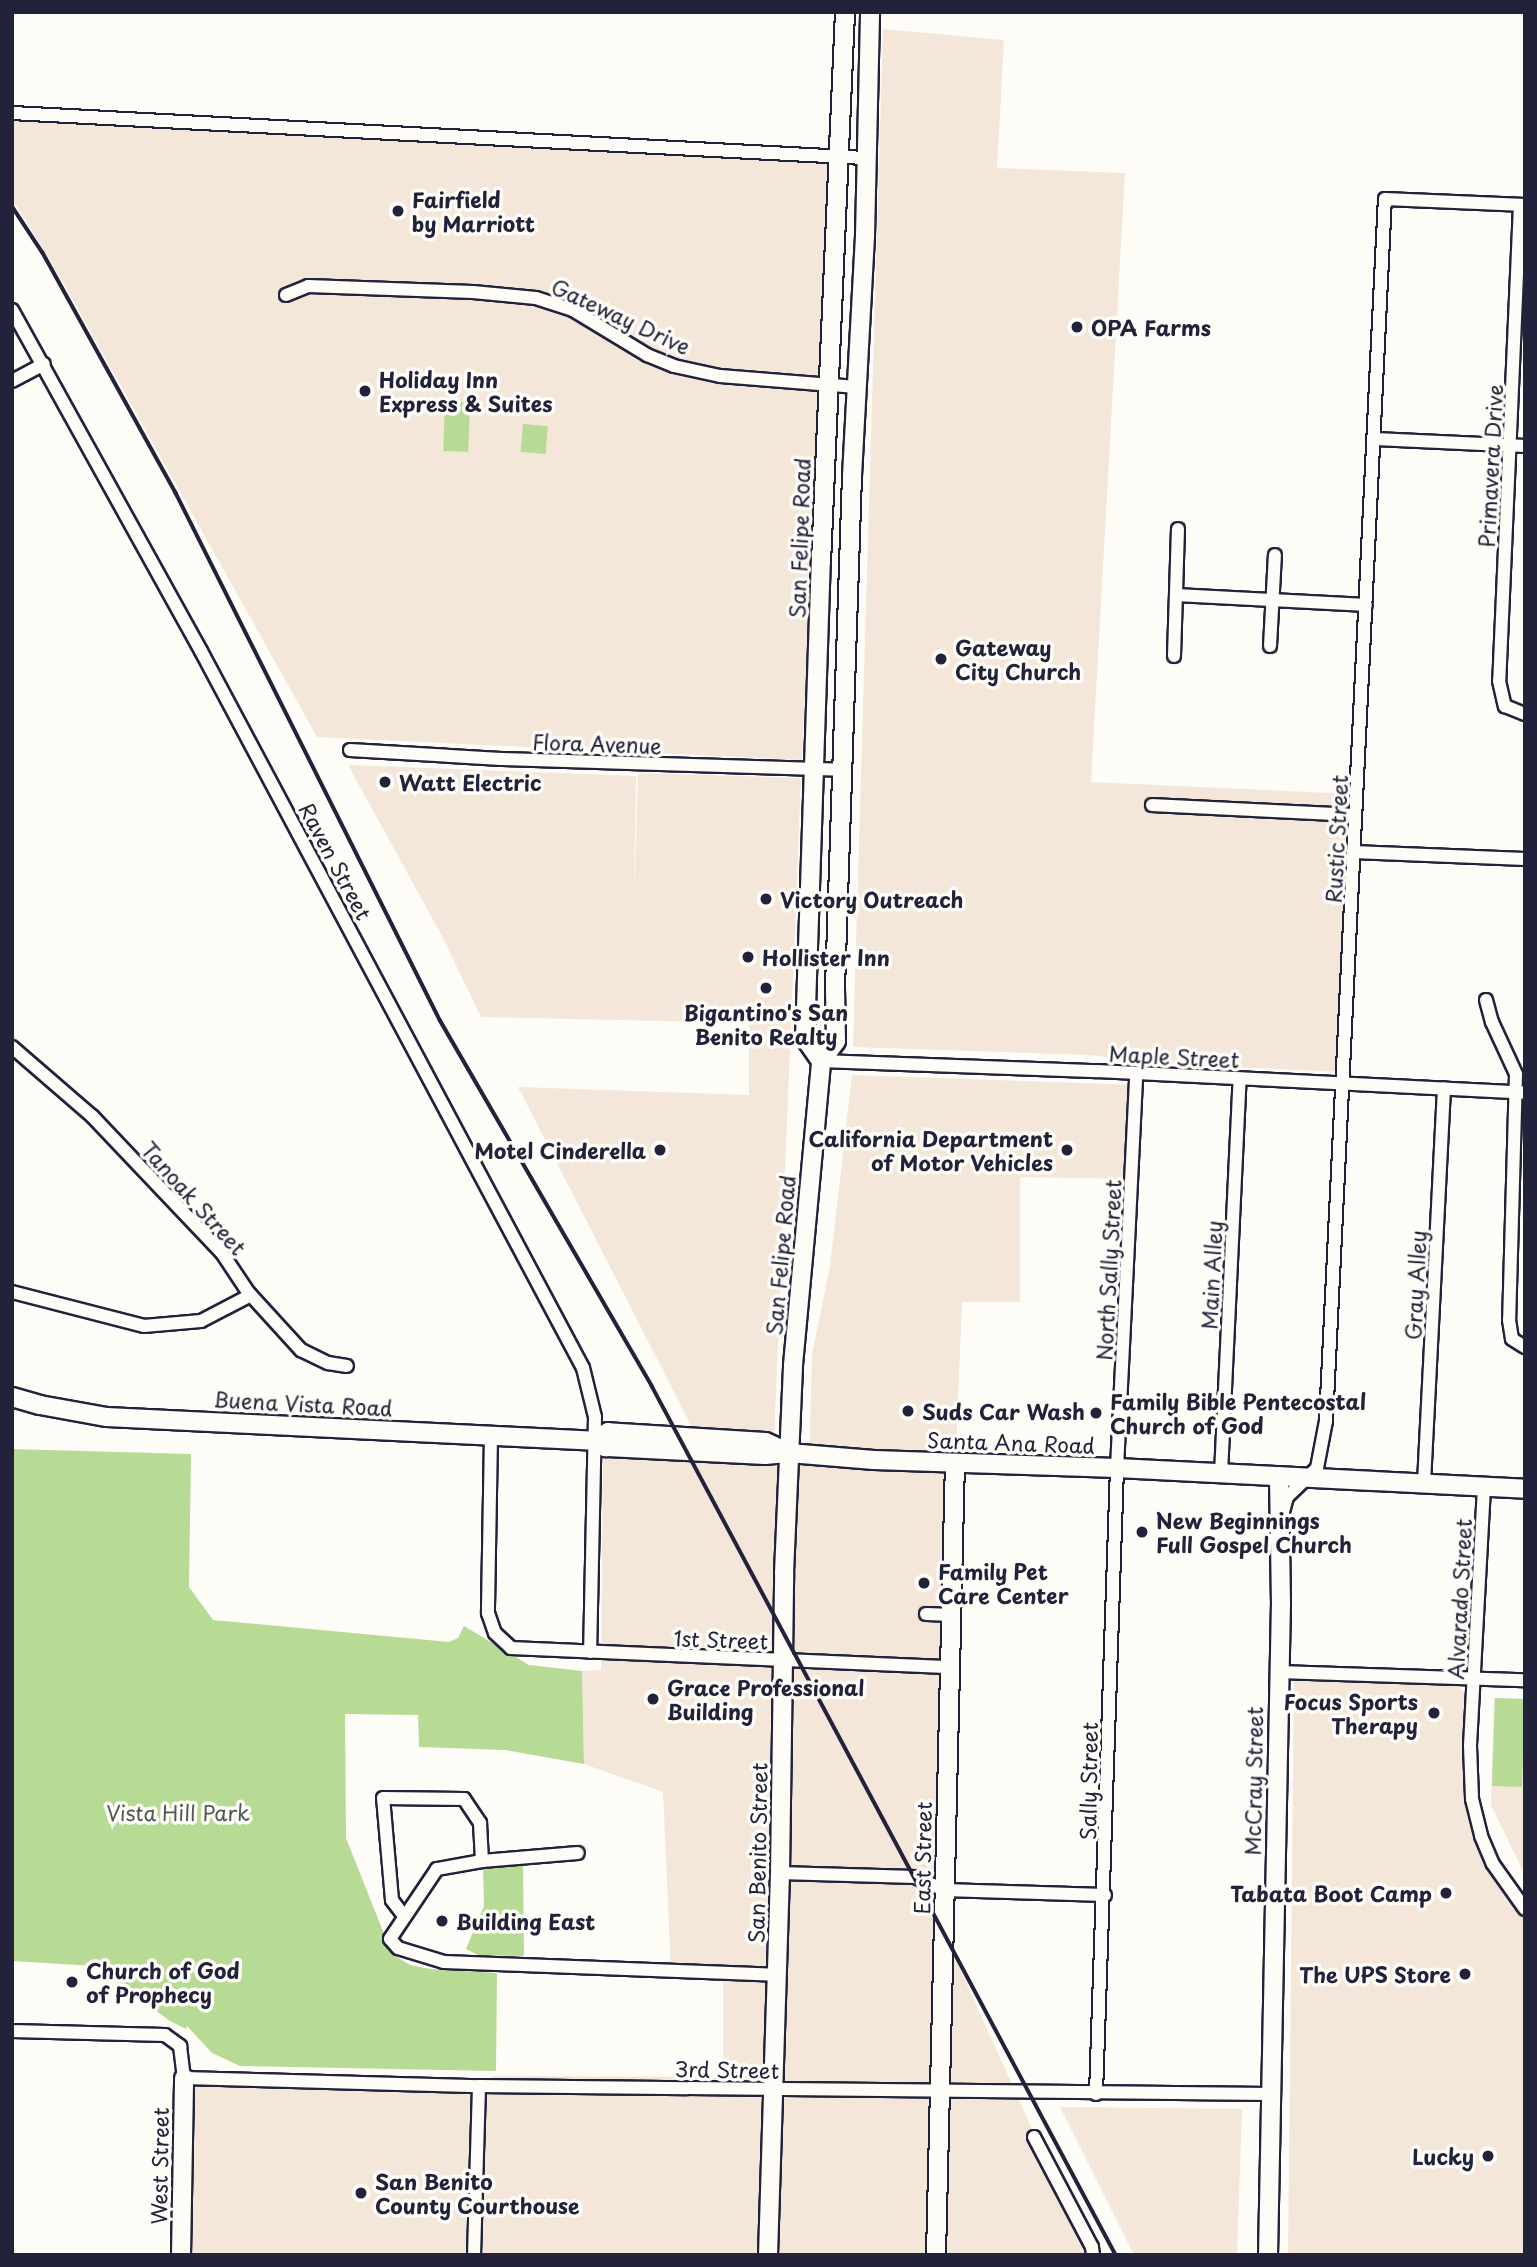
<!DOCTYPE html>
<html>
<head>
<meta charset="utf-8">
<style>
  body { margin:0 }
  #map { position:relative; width:1537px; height:2267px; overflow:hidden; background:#fdfcf7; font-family:"Playpen Sans",sans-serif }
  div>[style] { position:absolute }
  .built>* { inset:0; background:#f5e6da }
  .green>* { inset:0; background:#b7da94; transform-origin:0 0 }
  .roads { filter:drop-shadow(2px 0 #22223b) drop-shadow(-2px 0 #22223b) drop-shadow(0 2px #22223b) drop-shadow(0 -2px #22223b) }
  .street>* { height:12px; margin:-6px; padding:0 6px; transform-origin:6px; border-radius:6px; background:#fdfcf7 }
  .secondary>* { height:18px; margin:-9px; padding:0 9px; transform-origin:9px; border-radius:9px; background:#fdfcf7 }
  .rail>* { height:3.5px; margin:-1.75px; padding:0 1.75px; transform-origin:1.75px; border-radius:1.75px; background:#22223b }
  .dots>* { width:19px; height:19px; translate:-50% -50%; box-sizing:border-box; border:4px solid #fdfcf7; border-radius:50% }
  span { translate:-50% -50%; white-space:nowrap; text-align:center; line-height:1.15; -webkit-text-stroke:7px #fdfcf7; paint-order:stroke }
  .poi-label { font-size:21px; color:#22223b; font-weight:700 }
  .left { translate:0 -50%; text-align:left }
  .right { translate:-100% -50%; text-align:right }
  .street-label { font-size:21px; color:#22223b }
  .park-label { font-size:21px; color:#4f5956 }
  .frame { position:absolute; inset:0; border:14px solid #22223b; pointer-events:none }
</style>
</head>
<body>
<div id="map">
  <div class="built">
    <i style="clip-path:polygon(883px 29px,1004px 40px,997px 168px,1125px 173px,1091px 782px,1351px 794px,1343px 1072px,1185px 1065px,1088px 1055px,853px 1047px)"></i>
    <i style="clip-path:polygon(12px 117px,829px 159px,802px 760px,317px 737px,64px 284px,12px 198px)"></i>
    <i style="clip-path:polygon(348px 765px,636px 776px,634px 900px,638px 773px,801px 778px,774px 1441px,697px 1437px,518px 1087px,749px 1095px,749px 1023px,481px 1017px,442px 936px)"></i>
    <i style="clip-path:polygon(852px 1075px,1137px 1085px,1131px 1179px,1020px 1177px,1020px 1302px,962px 1302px,939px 1876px,918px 1876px,1066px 2204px,1085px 2255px,180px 2255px,184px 2078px,492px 2083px,492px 2076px,723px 2077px,723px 1975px,671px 1972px,663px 1792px,584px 1764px,582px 1671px,601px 1670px,603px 1451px,809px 1464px,812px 1355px,830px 1266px)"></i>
    <i style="clip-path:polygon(1294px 1680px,1454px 1682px,1464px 1692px,1481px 1836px,1525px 1911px,1525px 2255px,1288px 2255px)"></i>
    <i style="clip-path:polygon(1494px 1698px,1525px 1699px,1525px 1875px,1491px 1805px)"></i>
    <i style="clip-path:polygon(1060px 2107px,1242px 2109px,1237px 2255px,1134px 2255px)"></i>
  </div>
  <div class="green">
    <i style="left:445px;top:402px;width:25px;height:49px;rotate:2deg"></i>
    <i style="left:523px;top:424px;width:25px;height:28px;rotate:5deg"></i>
    <i style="clip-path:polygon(12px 1449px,191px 1454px,189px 1587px,213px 1620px,449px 1642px,458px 1638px,464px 1626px,529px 1665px,582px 1671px,584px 1764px,505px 1750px,419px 1747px,418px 1715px,345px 1714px,346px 1838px,392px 1954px,410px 1965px,430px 1969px,497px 1973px,496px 2071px,240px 2066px,212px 2053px,187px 2026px,186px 2029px,170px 2021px,95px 1966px,12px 1961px)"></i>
    <i style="left:1495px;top:1698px;width:30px;height:88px;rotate:2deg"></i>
    <i style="clip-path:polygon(523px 1865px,524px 1956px,478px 1955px,466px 1949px,484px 1906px,483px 1867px)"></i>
  </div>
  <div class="roads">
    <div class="street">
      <i style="left:12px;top:113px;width:855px;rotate:3.02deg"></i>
      <i style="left:1520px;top:205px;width:476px;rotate:92.5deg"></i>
      <i style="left:1499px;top:681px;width:26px;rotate:77deg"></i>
      <i style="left:1505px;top:706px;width:22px;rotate:22deg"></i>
      <i style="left:286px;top:295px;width:24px;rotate:-22deg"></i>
      <i style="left:308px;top:286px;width:165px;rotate:2.1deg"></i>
      <i style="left:473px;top:292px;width:63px;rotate:5.4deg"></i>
      <i style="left:536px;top:298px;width:39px;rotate:18deg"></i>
      <i style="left:573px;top:310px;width:87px;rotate:31.3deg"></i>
      <i style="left:647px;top:355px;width:29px;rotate:22deg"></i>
      <i style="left:674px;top:366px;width:47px;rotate:12.3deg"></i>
      <i style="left:720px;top:376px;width:137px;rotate:4.6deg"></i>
      <i style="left:12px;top:310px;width:390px;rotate:61deg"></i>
      <i style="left:201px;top:651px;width:812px;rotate:61.95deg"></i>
      <i style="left:583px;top:1368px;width:50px;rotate:76.2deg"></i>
      <i style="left:595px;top:1417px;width:235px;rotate:91.2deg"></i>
      <i style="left:12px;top:381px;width:36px;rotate:-28deg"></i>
      <i style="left:1376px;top:439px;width:149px;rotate:2.7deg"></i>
      <i style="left:1177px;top:595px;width:189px;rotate:3deg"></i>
      <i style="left:1270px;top:646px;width:91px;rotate:-86.9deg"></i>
      <i style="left:1174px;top:656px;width:127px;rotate:-88.2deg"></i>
      <i style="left:350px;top:750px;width:151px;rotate:3.4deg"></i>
      <i style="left:501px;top:759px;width:342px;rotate:1.8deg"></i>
      <i style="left:1152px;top:805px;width:202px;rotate:2.8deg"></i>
      <i style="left:1353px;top:852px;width:172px;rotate:2.3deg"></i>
      <i style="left:1486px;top:1000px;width:23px;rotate:75deg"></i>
      <i style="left:1492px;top:1022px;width:57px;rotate:65.2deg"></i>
      <i style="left:1516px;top:1074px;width:246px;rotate:91.6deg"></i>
      <i style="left:1509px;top:1320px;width:19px;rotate:81deg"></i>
      <i style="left:1512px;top:1339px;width:15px;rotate:32deg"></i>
      <i style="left:12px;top:1047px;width:106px;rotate:40.8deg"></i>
      <i style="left:92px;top:1116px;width:189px;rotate:46.5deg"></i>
      <i style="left:222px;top:1253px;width:47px;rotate:56.3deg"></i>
      <i style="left:248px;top:1292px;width:79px;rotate:47.6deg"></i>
      <i style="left:301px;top:1350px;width:30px;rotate:26deg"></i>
      <i style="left:328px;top:1363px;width:19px;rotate:9deg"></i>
      <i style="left:821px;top:1061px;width:277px;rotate:2.1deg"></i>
      <i style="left:1098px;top:1071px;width:428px;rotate:2.9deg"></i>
      <i style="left:12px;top:1292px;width:136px;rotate:14.4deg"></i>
      <i style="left:144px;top:1326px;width:57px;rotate:-5deg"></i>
      <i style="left:201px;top:1321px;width:56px;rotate:-27.5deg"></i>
      <i style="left:491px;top:1436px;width:177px;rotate:91deg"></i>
      <i style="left:488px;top:1613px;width:21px;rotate:71deg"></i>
      <i style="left:495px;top:1633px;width:22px;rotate:43deg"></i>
      <i style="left:511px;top:1648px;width:440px;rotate:2.5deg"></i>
      <i style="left:1221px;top:1474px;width:396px;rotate:-87.3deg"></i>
      <i style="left:1424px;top:1483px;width:395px;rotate:-87.1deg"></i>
      <i style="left:1484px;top:1487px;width:259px;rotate:93.1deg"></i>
      <i style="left:1470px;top:1746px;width:53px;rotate:87.8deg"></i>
      <i style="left:1472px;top:1799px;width:38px;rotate:76deg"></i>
      <i style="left:1481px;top:1836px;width:30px;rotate:67deg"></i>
      <i style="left:1493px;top:1864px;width:55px;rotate:54.6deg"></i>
      <i style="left:1283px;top:1512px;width:16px;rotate:-75deg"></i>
      <i style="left:1287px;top:1497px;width:42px;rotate:-44deg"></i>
      <i style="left:1317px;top:1468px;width:48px;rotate:-79.2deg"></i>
      <i style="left:1326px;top:1421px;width:1223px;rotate:-87.24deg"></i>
      <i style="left:1385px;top:199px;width:140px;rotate:2.5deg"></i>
      <i style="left:926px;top:1614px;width:27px;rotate:2deg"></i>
      <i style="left:1278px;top:1672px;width:247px;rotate:1.9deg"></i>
      <i style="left:482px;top:1861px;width:46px;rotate:169.9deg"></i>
      <i style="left:437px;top:1869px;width:84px;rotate:123.9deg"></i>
      <i style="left:390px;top:1939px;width:12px;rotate:48deg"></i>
      <i style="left:398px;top:1948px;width:48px;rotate:16.9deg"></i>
      <i style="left:444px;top:1962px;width:332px;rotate:2.2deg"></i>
      <i style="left:780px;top:1873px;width:135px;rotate:1.7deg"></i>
      <i style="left:915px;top:1877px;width:32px;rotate:24deg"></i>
      <i style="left:944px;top:1890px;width:161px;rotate:1.8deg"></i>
      <i style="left:404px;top:1916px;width:20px;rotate:-127deg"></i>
      <i style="left:392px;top:1900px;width:102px;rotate:-95deg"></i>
      <i style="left:383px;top:1798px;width:81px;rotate:0.7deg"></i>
      <i style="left:464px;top:1799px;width:29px;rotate:56deg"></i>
      <i style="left:480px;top:1823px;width:38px;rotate:87deg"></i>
      <i style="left:482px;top:1861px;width:96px;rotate:-4.8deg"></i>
      <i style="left:12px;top:2031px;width:153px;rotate:1.5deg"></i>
      <i style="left:165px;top:2035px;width:19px;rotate:36deg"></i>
      <i style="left:180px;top:2046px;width:32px;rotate:83deg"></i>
      <i style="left:184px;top:2078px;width:295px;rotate:1.6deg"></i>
      <i style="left:479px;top:2086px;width:791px;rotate:0.58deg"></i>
      <i style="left:1096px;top:2094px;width:626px;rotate:-88.08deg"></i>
      <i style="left:1117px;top:1468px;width:395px;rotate:-87.2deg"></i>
      <i style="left:1034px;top:2137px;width:124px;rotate:62.2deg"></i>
      <i style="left:1092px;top:2247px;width:8px;rotate:83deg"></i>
      <i style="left:474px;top:2255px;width:169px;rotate:-88.3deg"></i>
    </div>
    <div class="secondary">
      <i style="left:821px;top:1061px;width:28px;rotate:-125deg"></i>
      <i style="left:805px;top:1038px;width:476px;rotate:-88.1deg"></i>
      <i style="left:821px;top:562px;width:551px;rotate:-87.5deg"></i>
      <i style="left:12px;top:1397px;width:29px;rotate:16deg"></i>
      <i style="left:40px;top:1405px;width:68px;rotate:10.2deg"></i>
      <i style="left:107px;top:1417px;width:488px;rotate:2.8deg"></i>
      <i style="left:594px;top:1441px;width:13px;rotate:29deg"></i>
      <i style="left:605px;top:1447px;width:160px;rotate:2.9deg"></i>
      <i style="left:765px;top:1455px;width:24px;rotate:-5deg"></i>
      <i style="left:789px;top:1453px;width:26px;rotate:-155deg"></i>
      <i style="left:765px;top:1442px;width:157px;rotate:-176.4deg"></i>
      <i style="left:608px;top:1432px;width:17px;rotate:147deg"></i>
      <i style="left:789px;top:1453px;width:85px;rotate:4.7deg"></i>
      <i style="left:874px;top:1460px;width:243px;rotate:1.9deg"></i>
      <i style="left:1117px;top:1468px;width:409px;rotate:2.9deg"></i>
      <i style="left:181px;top:2255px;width:177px;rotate:-89deg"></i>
      <i style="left:768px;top:2255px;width:382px;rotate:-88.2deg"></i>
      <i style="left:780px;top:1873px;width:300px;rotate:-89.2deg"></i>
      <i style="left:784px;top:1573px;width:208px;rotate:-87.5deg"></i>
      <i style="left:793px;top:1365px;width:305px;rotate:-84.7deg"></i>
      <i style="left:821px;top:1061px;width:25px;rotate:-53deg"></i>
      <i style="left:836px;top:1041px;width:53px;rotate:-91.1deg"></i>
      <i style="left:835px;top:988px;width:512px;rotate:-88.1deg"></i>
      <i style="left:852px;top:476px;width:240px;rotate:-86.9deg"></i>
      <i style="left:865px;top:236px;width:224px;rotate:-88.7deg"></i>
      <i style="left:936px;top:2255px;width:792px;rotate:-88.63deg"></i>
      <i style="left:1268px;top:2255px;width:651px;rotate:-88.86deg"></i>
      <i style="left:1281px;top:1604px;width:128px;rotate:-90.9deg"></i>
    </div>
  </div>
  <div class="rail">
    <i style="left:12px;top:206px;width:56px;rotate:56.6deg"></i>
    <i style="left:43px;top:253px;width:274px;rotate:61deg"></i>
    <i style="left:176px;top:493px;width:589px;rotate:63.39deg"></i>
    <i style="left:440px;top:1020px;width:423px;rotate:59.9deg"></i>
    <i style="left:652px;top:1386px;width:985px;rotate:61.9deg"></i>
  </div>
  <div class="dots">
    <i style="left:398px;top:211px;background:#22223b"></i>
    <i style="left:1077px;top:327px;background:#22223b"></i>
    <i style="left:365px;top:391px;background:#22223b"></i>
    <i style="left:941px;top:659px;background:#22223b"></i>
    <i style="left:385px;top:782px;background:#22223b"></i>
    <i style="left:766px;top:899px;background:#22223b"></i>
    <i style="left:748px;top:957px;background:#22223b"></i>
    <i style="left:766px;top:988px;background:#22223b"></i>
    <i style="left:660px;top:1150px;background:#22223b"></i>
    <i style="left:1067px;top:1150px;background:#22223b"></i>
    <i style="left:908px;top:1411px;background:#22223b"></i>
    <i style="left:1096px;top:1413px;background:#22223b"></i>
    <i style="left:1142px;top:1532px;background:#22223b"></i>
    <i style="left:924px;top:1583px;background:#22223b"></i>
    <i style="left:653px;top:1699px;background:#22223b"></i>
    <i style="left:1434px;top:1713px;background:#22223b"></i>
    <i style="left:1446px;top:1893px;background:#22223b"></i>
    <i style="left:442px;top:1921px;background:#22223b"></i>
    <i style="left:1465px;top:1974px;background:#22223b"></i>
    <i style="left:72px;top:1982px;background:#22223b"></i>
    <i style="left:1488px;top:2156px;background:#22223b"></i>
    <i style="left:361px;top:2193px;background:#22223b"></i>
  </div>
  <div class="poi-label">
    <span class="left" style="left:412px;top:211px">Fairfield<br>by Marriott</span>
    <span class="left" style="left:1091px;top:327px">OPA Farms</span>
    <span class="left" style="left:379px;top:391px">Holiday Inn<br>Express &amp; Suites</span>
    <span class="left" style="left:955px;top:659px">Gateway<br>City Church</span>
    <span class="left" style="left:399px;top:782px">Watt Electric</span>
    <span class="left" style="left:780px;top:899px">Victory Outreach</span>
    <span class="left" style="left:762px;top:957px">Hollister Inn</span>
    <span style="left:766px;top:1024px">Bigantino's San<br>Benito Realty</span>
    <span class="right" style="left:1053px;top:1150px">California Department<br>of Motor Vehicles</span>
    <span class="right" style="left:646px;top:1150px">Motel Cinderella</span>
    <span class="left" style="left:1110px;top:1413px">Family Bible Pentecostal<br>Church of God</span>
    <span class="left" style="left:922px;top:1411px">Suds Car Wash</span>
    <span class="left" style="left:1156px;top:1532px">New Beginnings<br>Full Gospel Church</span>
    <span class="left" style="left:938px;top:1583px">Family Pet<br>Care Center</span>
    <span class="left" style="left:667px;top:1699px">Grace Professional<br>Building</span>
    <span class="right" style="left:1418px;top:1713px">Focus Sports<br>Therapy</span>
    <span class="right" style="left:1432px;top:1893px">Tabata Boot Camp</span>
    <span class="left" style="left:456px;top:1921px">Building East</span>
    <span class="left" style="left:86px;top:1982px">Church of God<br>of Prophecy</span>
    <span class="right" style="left:1451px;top:1974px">The UPS Store</span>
    <span class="right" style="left:1474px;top:2156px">Lucky</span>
    <span class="left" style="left:375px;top:2193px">San Benito<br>County Courthouse</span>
  </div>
  <div class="street-label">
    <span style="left:621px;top:316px;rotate:25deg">Gateway Drive</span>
    <span style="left:1490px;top:466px;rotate:-87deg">Primavera Drive</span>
    <span style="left:799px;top:538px;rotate:-88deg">San Felipe Road</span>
    <span style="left:597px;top:743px;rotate:2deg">Flora Avenue</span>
    <span style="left:1336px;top:839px;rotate:-87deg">Rustic Street</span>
    <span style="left:336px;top:861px;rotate:62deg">Raven Street</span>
    <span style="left:1174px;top:1056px;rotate:3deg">Maple Street</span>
    <span style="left:194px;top:1198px;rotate:48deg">Tanoak Street</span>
    <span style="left:780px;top:1255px;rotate:-85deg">San Felipe Road</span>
    <span style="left:1108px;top:1270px;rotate:-87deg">North Sally Street</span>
    <span style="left:1211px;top:1275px;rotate:-87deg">Main Alley</span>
    <span style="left:1415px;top:1285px;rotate:-87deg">Gray Alley</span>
    <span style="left:303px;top:1403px;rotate:3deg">Buena Vista Road</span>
    <span style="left:1011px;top:1442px;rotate:2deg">Santa Ana Road</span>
    <span style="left:1459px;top:1599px;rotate:-87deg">Alvarado Street</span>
    <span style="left:721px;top:1639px;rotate:2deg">1st Street</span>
    <span style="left:1088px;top:1781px;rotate:-89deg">Sally Street</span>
    <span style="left:1253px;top:1781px;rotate:-89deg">McCray Street</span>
    <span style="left:757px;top:1853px;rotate:-89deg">San Benito Street</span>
    <span style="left:922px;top:1858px;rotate:-89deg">East Street</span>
    <span style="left:727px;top:2069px;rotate:1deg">3rd Street</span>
    <span style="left:159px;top:2166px;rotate:-89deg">West Street</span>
  </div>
  <div class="park-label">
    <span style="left:178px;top:1812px">Vista Hill Park</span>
  </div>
  <div class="frame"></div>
</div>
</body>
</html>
